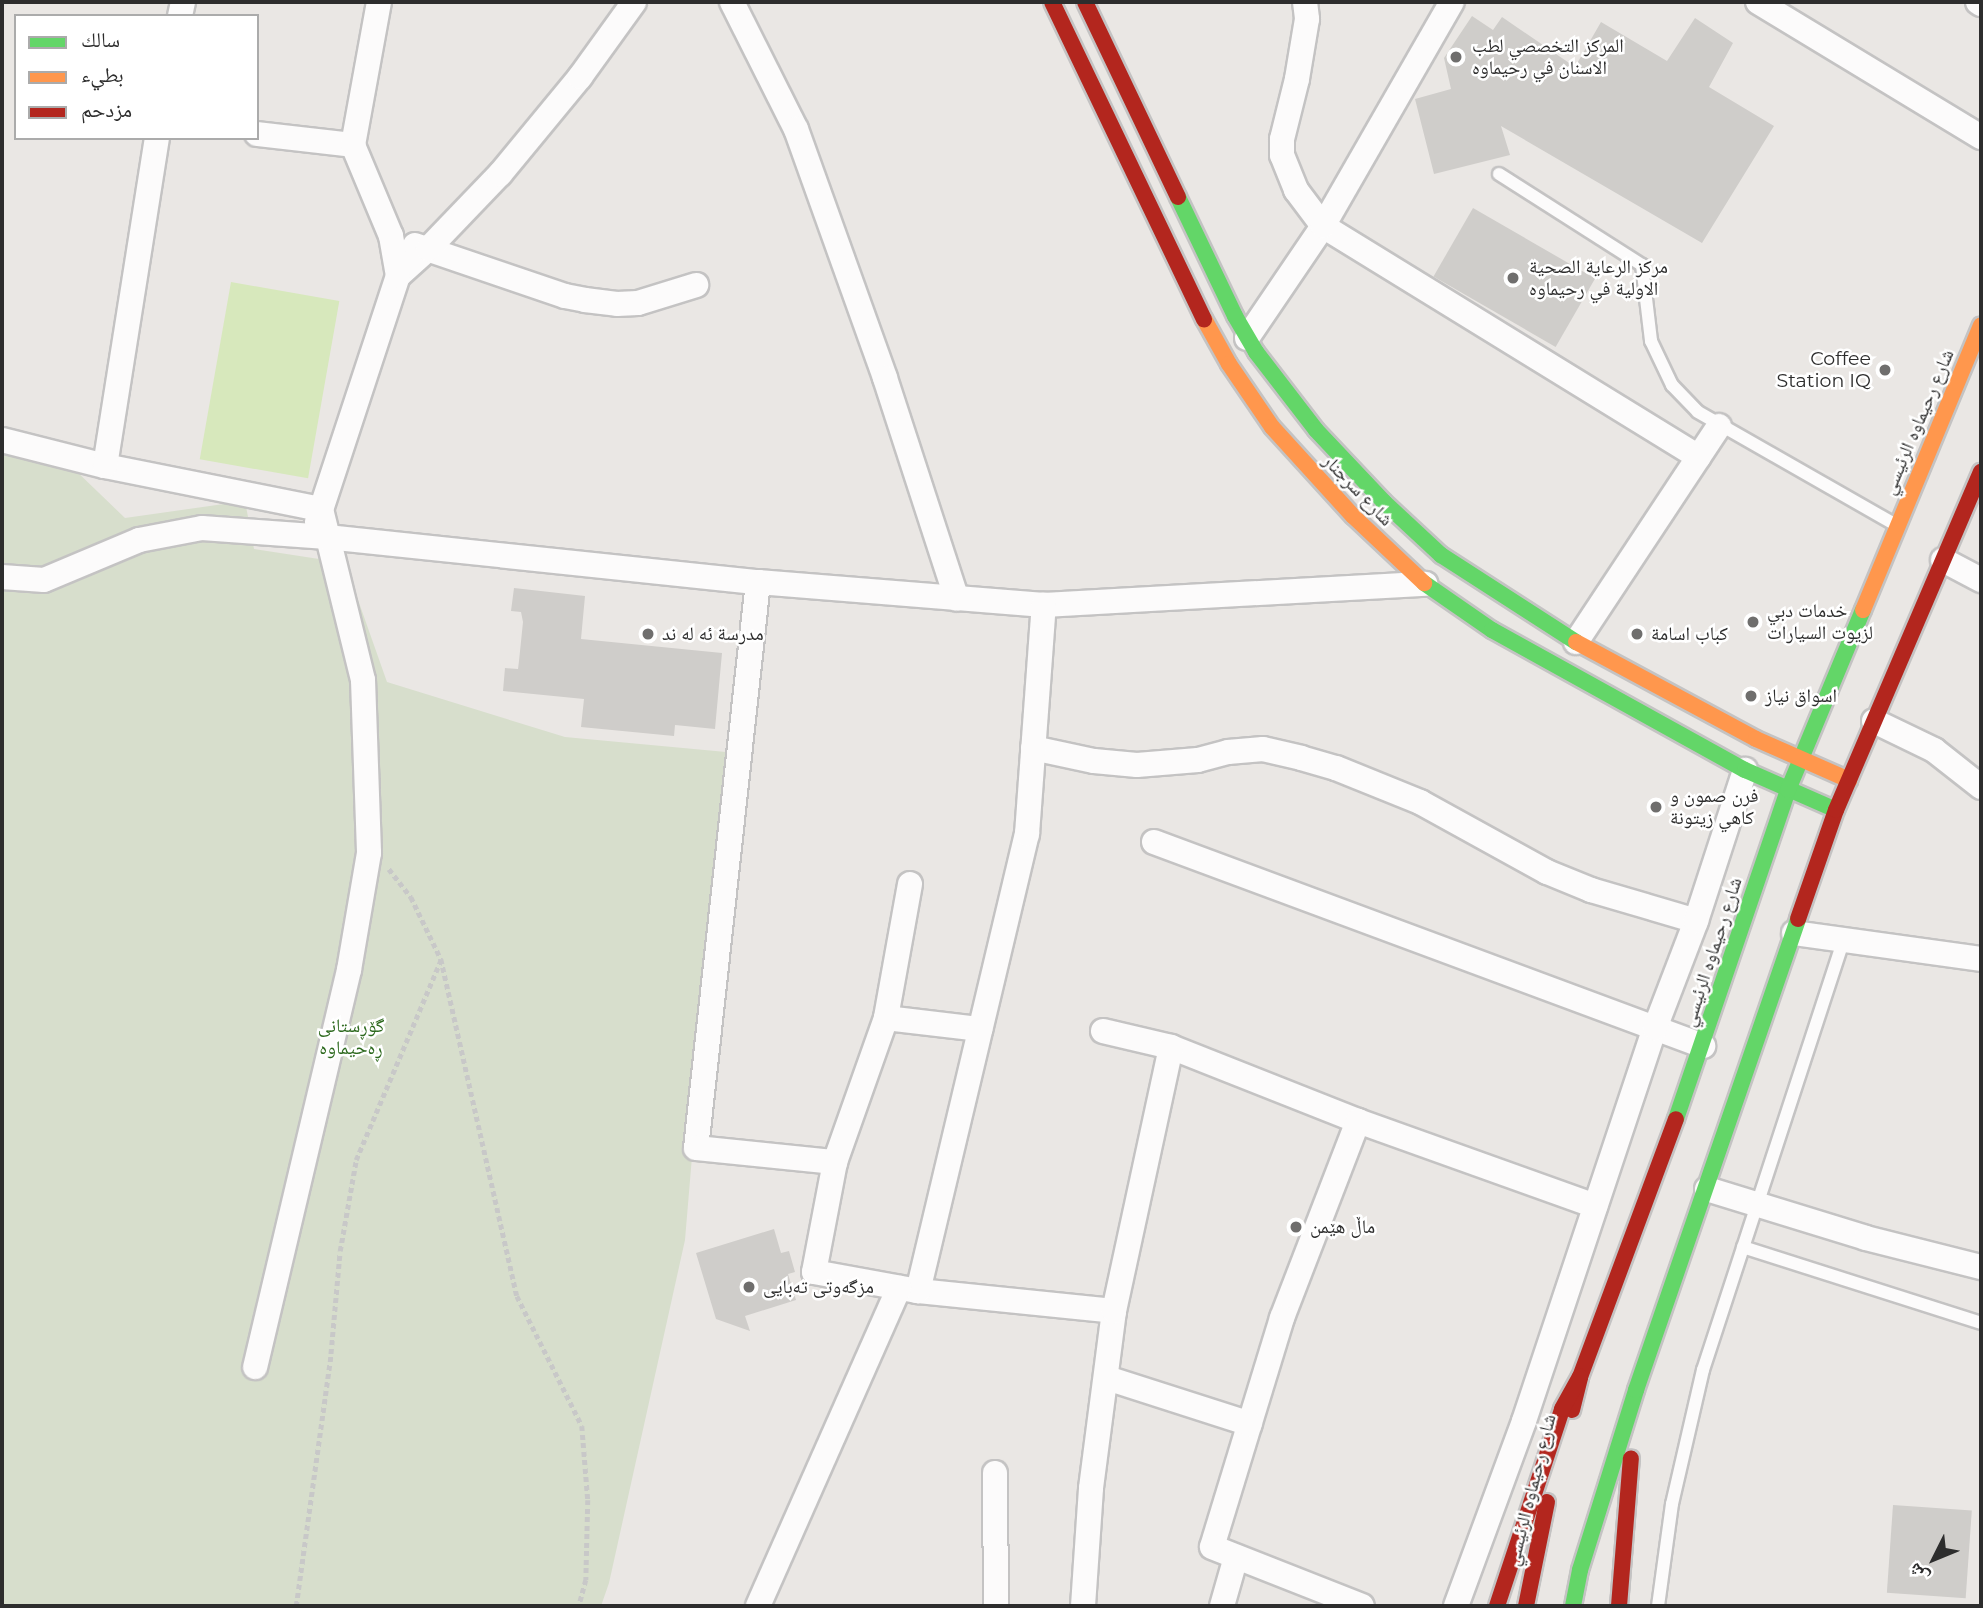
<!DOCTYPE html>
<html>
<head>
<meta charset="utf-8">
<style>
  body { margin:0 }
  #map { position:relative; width:1983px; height:1608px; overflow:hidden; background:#eae7e4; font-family:Montserrat,"Noto Naskh Arabic",sans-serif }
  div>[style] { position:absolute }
  .cemetery>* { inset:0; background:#d7decc }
  .pitch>* { inset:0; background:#d7e8bc; transform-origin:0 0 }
  .building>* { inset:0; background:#cfcdca; transform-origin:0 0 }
  .path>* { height:4.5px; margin-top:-2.25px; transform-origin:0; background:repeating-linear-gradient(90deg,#c8c8c8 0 5px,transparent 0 8.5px) }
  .roads { filter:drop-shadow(2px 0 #c4c3c3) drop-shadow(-2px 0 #c4c3c3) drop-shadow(0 2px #c4c3c3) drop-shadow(0 -2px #c4c3c3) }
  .lane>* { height:12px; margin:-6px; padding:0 6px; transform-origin:6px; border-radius:6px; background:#fcfbfb }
  .street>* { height:24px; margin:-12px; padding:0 12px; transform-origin:12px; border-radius:12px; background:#fcfbfb }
  .fast>* { height:16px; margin:-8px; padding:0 8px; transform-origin:8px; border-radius:8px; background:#63d668 }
  .slow>* { height:16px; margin:-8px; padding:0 8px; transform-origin:8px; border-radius:8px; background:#ff974d }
  .jam>* { height:16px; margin:-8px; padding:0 8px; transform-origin:8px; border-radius:8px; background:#b3261e }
  .dots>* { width:19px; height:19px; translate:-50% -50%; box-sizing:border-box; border:4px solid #fff; border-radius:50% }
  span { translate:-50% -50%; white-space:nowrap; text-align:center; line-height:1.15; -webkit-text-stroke:5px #fff; paint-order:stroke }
  .poi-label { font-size:19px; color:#2d2d2d }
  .left { translate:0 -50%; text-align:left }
  .right { translate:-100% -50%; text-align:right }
  .street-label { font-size:19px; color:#2d2d2d }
  .park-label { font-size:19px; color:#2d691e }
  .frame { position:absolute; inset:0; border:4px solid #2d2d2d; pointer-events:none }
  .legend { position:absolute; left:14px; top:14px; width:245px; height:126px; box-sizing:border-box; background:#fff; border:2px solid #ababab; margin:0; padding:9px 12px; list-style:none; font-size:21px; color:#2d2d2d }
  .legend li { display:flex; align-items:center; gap:14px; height:35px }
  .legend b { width:35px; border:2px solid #ababab }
  .north { position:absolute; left:1899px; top:1524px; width:70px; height:70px; -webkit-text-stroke:5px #fff; paint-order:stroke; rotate:227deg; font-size:19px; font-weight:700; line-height:28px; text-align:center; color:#2d2d2d }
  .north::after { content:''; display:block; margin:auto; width:24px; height:32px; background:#2d2d2d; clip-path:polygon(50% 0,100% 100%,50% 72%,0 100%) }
</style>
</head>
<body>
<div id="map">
  <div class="cemetery">
    <i style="clip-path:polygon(2px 452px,71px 466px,125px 518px,245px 501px,254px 549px,345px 563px,387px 682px,565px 737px,726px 752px,685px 1240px,609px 1583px,601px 1606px,2px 1606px)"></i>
  </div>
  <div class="pitch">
    <i style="left:231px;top:282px;width:110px;height:180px;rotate:10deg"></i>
  </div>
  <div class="building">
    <i style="clip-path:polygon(1472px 16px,1493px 30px,1502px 17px,1575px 67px,1601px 22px,1667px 61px,1695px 18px,1733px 43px,1709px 87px,1774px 126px,1702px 243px,1501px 126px,1510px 155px,1434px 174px,1415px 99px,1451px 89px,1444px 58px)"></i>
    <i style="left:1473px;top:208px;width:141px;height:79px;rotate:30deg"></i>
    <i style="clip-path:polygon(514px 588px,585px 596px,581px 639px,722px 653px,715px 729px,675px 725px,674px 736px,581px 727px,584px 699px,503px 691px,505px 668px,518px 669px,519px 661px,523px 622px,521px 612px,511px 611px)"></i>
    <i style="clip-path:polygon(774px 1229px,781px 1253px,789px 1251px,795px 1272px,788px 1274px,796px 1300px,745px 1316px,750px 1331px,716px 1319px,696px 1253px)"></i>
    <i style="left:1893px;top:1505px;width:79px;height:88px;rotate:4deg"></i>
  </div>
  <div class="path">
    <i style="left:389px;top:869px;width:36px;rotate:52deg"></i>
    <i style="left:411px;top:897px;width:69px;rotate:64.2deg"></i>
    <i style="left:441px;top:959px;width:345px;rotate:77.3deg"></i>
    <i style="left:517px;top:1296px;width:145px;rotate:63.4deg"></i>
    <i style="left:582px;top:1426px;width:74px;rotate:85.4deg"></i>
    <i style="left:588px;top:1500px;width:80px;rotate:91.4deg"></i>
    <i style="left:586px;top:1580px;width:27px;rotate:105deg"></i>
    <i style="left:296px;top:1606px;width:246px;rotate:-82.1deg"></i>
    <i style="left:330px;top:1362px;width:111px;rotate:-84.9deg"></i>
    <i style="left:340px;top:1251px;width:92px;rotate:-80deg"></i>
    <i style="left:356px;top:1160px;width:217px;rotate:-67deg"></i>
  </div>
  <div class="roads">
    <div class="lane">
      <i style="left:1499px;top:174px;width:169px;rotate:32.5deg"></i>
      <i style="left:1642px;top:265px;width:77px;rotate:83.2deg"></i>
      <i style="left:1651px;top:341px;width:49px;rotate:64.5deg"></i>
      <i style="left:1672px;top:385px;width:37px;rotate:46deg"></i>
      <i style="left:1698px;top:412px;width:226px;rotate:29.7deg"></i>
      <i style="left:1743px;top:1247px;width:250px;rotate:17.7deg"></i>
      <i style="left:1658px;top:1606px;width:103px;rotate:-82.2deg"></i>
      <i style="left:1672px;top:1504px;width:138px;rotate:-77deg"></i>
      <i style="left:1703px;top:1370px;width:451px;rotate:-71.9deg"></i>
    </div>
    <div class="street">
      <i style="left:732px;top:2px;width:142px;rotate:63.3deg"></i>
      <i style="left:796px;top:129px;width:264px;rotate:70.3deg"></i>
      <i style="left:885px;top:378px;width:232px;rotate:72deg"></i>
      <i style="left:1305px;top:2px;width:17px;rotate:83deg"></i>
      <i style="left:1307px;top:19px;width:61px;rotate:99.5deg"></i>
      <i style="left:1297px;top:79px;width:62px;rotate:104deg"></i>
      <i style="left:1282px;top:139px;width:16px;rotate:90deg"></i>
      <i style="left:1282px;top:155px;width:38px;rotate:68deg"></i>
      <i style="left:1296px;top:190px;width:45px;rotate:53.1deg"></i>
      <i style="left:1323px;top:226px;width:441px;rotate:31.6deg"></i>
      <i style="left:1758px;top:2px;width:261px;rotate:31.2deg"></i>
      <i style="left:1978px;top:2px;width:4px;rotate:34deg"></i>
      <i style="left:180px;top:16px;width:14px;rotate:-78deg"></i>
      <i style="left:257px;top:134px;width:97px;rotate:6.5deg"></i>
      <i style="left:415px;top:245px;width:158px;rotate:18.8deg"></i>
      <i style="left:565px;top:296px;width:20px;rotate:11deg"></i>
      <i style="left:585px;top:300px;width:32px;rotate:7deg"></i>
      <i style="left:617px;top:304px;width:21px;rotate:-3deg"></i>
      <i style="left:638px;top:303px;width:61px;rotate:-17.2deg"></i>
      <i style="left:398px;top:276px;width:40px;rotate:-42deg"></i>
      <i style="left:428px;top:249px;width:104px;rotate:-46.2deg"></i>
      <i style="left:500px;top:174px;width:126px;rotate:-50.5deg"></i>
      <i style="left:580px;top:77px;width:92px;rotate:-54.2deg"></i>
      <i style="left:1247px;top:338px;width:135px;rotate:-55.8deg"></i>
      <i style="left:1323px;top:226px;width:258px;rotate:-60.1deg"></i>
      <i style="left:2px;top:440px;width:106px;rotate:14.2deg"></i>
      <i style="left:105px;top:466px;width:220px;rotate:11.3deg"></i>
      <i style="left:321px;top:509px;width:176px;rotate:76.2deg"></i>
      <i style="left:363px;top:680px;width:173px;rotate:88deg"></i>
      <i style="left:369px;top:853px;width:119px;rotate:99.7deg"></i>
      <i style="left:349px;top:970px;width:408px;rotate:103.3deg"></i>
      <i style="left:105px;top:466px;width:332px;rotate:-81deg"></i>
      <i style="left:317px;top:522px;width:259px;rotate:-71.8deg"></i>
      <i style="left:398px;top:276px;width:41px;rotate:-99.9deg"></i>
      <i style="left:391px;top:236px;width:99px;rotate:-112.7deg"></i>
      <i style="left:353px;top:145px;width:145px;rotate:-79.7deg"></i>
      <i style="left:1943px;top:560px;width:43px;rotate:27.8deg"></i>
      <i style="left:2px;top:577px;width:42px;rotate:4.1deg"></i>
      <i style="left:44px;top:580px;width:103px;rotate:-22.8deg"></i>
      <i style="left:139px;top:540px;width:64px;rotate:-10.8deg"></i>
      <i style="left:202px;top:528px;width:125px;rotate:4.1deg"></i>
      <i style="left:327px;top:537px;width:433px;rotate:6deg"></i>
      <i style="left:758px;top:582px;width:287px;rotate:4.6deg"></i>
      <i style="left:1044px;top:605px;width:382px;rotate:-3.2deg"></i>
      <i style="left:758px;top:582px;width:569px;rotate:96.25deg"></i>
      <i style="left:696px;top:1148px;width:140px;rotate:5.8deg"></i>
      <i style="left:1576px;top:642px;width:259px;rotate:-56.5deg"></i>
      <i style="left:1874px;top:721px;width:67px;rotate:25.8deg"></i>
      <i style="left:1934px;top:750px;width:60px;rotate:38.2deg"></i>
      <i style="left:1033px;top:748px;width:62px;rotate:12deg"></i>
      <i style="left:1094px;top:761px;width:43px;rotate:5.3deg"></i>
      <i style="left:1137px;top:765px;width:61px;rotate:-4.7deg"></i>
      <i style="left:1198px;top:760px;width:31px;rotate:-15deg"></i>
      <i style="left:1228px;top:752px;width:35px;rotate:-5deg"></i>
      <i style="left:1263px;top:749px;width:39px;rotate:13deg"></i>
      <i style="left:1301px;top:758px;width:36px;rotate:16deg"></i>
      <i style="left:1336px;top:768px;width:91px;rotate:22deg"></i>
      <i style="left:1420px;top:802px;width:145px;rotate:28.9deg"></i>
      <i style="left:1547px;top:872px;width:48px;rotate:22.2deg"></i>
      <i style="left:1591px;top:890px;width:109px;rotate:16.4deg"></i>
      <i style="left:1154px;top:842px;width:586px;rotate:20.38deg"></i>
      <i style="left:910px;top:884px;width:136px;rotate:100.2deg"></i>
      <i style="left:886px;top:1018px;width:153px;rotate:109.5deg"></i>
      <i style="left:835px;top:1162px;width:112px;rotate:100.8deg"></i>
      <i style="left:814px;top:1272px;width:106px;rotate:10.4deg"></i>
      <i style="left:918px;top:1291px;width:197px;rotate:5.8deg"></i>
      <i style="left:1794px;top:933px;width:189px;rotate:7.9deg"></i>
      <i style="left:886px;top:1018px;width:95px;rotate:6.7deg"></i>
      <i style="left:1103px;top:1031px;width:70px;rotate:13.2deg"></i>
      <i style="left:1171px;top:1047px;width:201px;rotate:21.6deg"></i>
      <i style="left:1358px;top:1121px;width:252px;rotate:19.7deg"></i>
      <i style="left:1358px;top:1121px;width:211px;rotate:111.1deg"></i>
      <i style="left:1282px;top:1318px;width:239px;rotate:107deg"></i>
      <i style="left:1212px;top:1547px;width:161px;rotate:21.5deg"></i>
      <i style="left:1707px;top:1189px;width:166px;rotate:17.1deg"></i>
      <i style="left:1866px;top:1238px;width:119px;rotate:14.2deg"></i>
      <i style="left:918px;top:1291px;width:470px;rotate:-76.6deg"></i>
      <i style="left:1027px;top:834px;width:230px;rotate:-85.8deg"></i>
      <i style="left:1107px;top:1378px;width:150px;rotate:17.8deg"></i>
      <i style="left:995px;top:1473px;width:133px;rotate:89.6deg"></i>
      <i style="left:758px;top:1606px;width:348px;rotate:-66.1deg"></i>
      <i style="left:1083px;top:1606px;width:118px;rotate:-86.1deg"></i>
      <i style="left:1091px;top:1488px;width:178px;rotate:-82.6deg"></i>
      <i style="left:1114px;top:1311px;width:270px;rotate:-77.8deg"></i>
      <i style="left:1222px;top:1606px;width:51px;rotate:-74.1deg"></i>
      <i style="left:1456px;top:1606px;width:197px;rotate:-69.8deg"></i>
      <i style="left:1524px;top:1421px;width:414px;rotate:-71.6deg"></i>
      <i style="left:1655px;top:1028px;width:115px;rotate:-69deg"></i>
      <i style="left:1696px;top:921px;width:159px;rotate:-72deg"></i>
    </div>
    <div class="fast">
      <i style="left:1178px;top:197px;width:132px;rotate:64.4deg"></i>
      <i style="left:1235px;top:316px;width:42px;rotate:59.7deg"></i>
      <i style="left:1256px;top:352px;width:98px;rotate:52.4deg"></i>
      <i style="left:1316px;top:430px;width:99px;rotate:46.6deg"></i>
      <i style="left:1384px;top:502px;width:78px;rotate:42.9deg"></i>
      <i style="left:1441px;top:555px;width:161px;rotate:32.8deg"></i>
      <i style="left:1424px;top:583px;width:83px;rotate:34.7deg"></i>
      <i style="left:1492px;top:630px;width:289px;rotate:29deg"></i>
      <i style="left:1745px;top:770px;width:99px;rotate:23.7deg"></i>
      <i style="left:1676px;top:1119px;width:348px;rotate:-71.2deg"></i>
      <i style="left:1788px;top:790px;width:195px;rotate:-67.4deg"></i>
      <i style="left:1573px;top:1606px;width:37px;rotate:-79deg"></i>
      <i style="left:1580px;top:1570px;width:189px;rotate:-72.7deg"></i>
      <i style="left:1636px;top:1390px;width:498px;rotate:-71deg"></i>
    </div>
    <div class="slow">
      <i style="left:1204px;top:319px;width:51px;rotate:60.9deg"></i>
      <i style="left:1229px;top:364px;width:76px;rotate:55.7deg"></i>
      <i style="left:1272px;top:427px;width:120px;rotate:47.7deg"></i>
      <i style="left:1353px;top:516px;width:98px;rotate:43.3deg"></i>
      <i style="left:1863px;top:610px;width:308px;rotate:-67.5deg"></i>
      <i style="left:1576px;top:642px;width:204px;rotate:28.3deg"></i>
      <i style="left:1756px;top:739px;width:102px;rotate:23.8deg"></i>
    </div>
    <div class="jam">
      <i style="left:1052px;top:2px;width:352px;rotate:64.4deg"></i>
      <i style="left:1085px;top:2px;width:216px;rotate:64.5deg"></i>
      <i style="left:1798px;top:919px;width:115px;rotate:-70.8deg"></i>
      <i style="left:1836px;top:810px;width:368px;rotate:-66.8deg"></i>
      <i style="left:1572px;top:1410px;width:34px;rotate:-76deg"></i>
      <i style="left:1580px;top:1377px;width:275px;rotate:-69.6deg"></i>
      <i style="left:1497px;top:1606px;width:207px;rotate:-71.7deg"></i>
      <i style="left:1562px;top:1409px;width:37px;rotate:-61deg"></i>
      <i style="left:1526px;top:1606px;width:106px;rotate:-78.6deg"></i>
      <i style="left:1619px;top:1606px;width:148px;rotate:-85.4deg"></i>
    </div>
  </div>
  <div class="dots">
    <i style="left:1456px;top:57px;background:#6f6e6d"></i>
    <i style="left:1513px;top:278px;background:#6f6e6d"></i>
    <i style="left:1885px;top:370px;background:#6f6e6d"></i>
    <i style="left:1753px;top:622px;background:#6f6e6d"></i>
    <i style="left:648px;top:634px;background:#6f6e6d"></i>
    <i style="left:1637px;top:634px;background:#6f6e6d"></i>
    <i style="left:1751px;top:696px;background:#6f6e6d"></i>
    <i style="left:1656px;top:807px;background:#6f6e6d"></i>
    <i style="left:1296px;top:1227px;background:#6f6e6d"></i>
    <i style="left:749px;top:1287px;background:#6f6e6d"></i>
  </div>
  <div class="poi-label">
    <span class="left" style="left:1472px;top:57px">المركز التخصصي لطب<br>الاسنان في رحيماوه</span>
    <span class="left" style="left:1529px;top:278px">مركز الرعاية الصحیة<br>الاولية في رحيماوه</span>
    <span class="right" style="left:1871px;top:370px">Coffee<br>Station IQ</span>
    <span class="left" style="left:1767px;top:622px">خدمات دبي<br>لزيوت السيارات</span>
    <span class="left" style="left:662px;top:634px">مدرسة ئه له ند</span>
    <span class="left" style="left:1651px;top:634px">كباب اسامة</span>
    <span class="left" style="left:1765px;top:696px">اسواق نياز</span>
    <span class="left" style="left:1670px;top:807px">فرن صمون و<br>كاهي زيتونة</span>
    <span class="left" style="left:1310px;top:1227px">ماڵ هێمن</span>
    <span class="left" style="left:763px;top:1287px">مزگەوتی تەبایی</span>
  </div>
  <div class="street-label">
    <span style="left:1918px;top:422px;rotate:-67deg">شارع رحيماوه الرئيسي</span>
    <span style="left:1358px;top:490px;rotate:46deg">شارع سرجنار</span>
    <span style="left:1712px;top:952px;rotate:-72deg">شارع رحيماوه الرئيسي</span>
    <span style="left:1531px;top:1490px;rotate:-76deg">شارع رحيماوه الرئيسي</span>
  </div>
  <div class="park-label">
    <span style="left:351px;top:1037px">گۆڕستانی<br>ڕەحیماوە</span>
  </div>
  <div class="frame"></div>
  <ul class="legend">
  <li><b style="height:9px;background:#63d668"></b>سالك</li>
  <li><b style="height:9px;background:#ff974d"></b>بطيء</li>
  <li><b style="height:9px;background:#b3261e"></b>مزدحم</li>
  </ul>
  <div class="north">ش</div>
</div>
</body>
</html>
